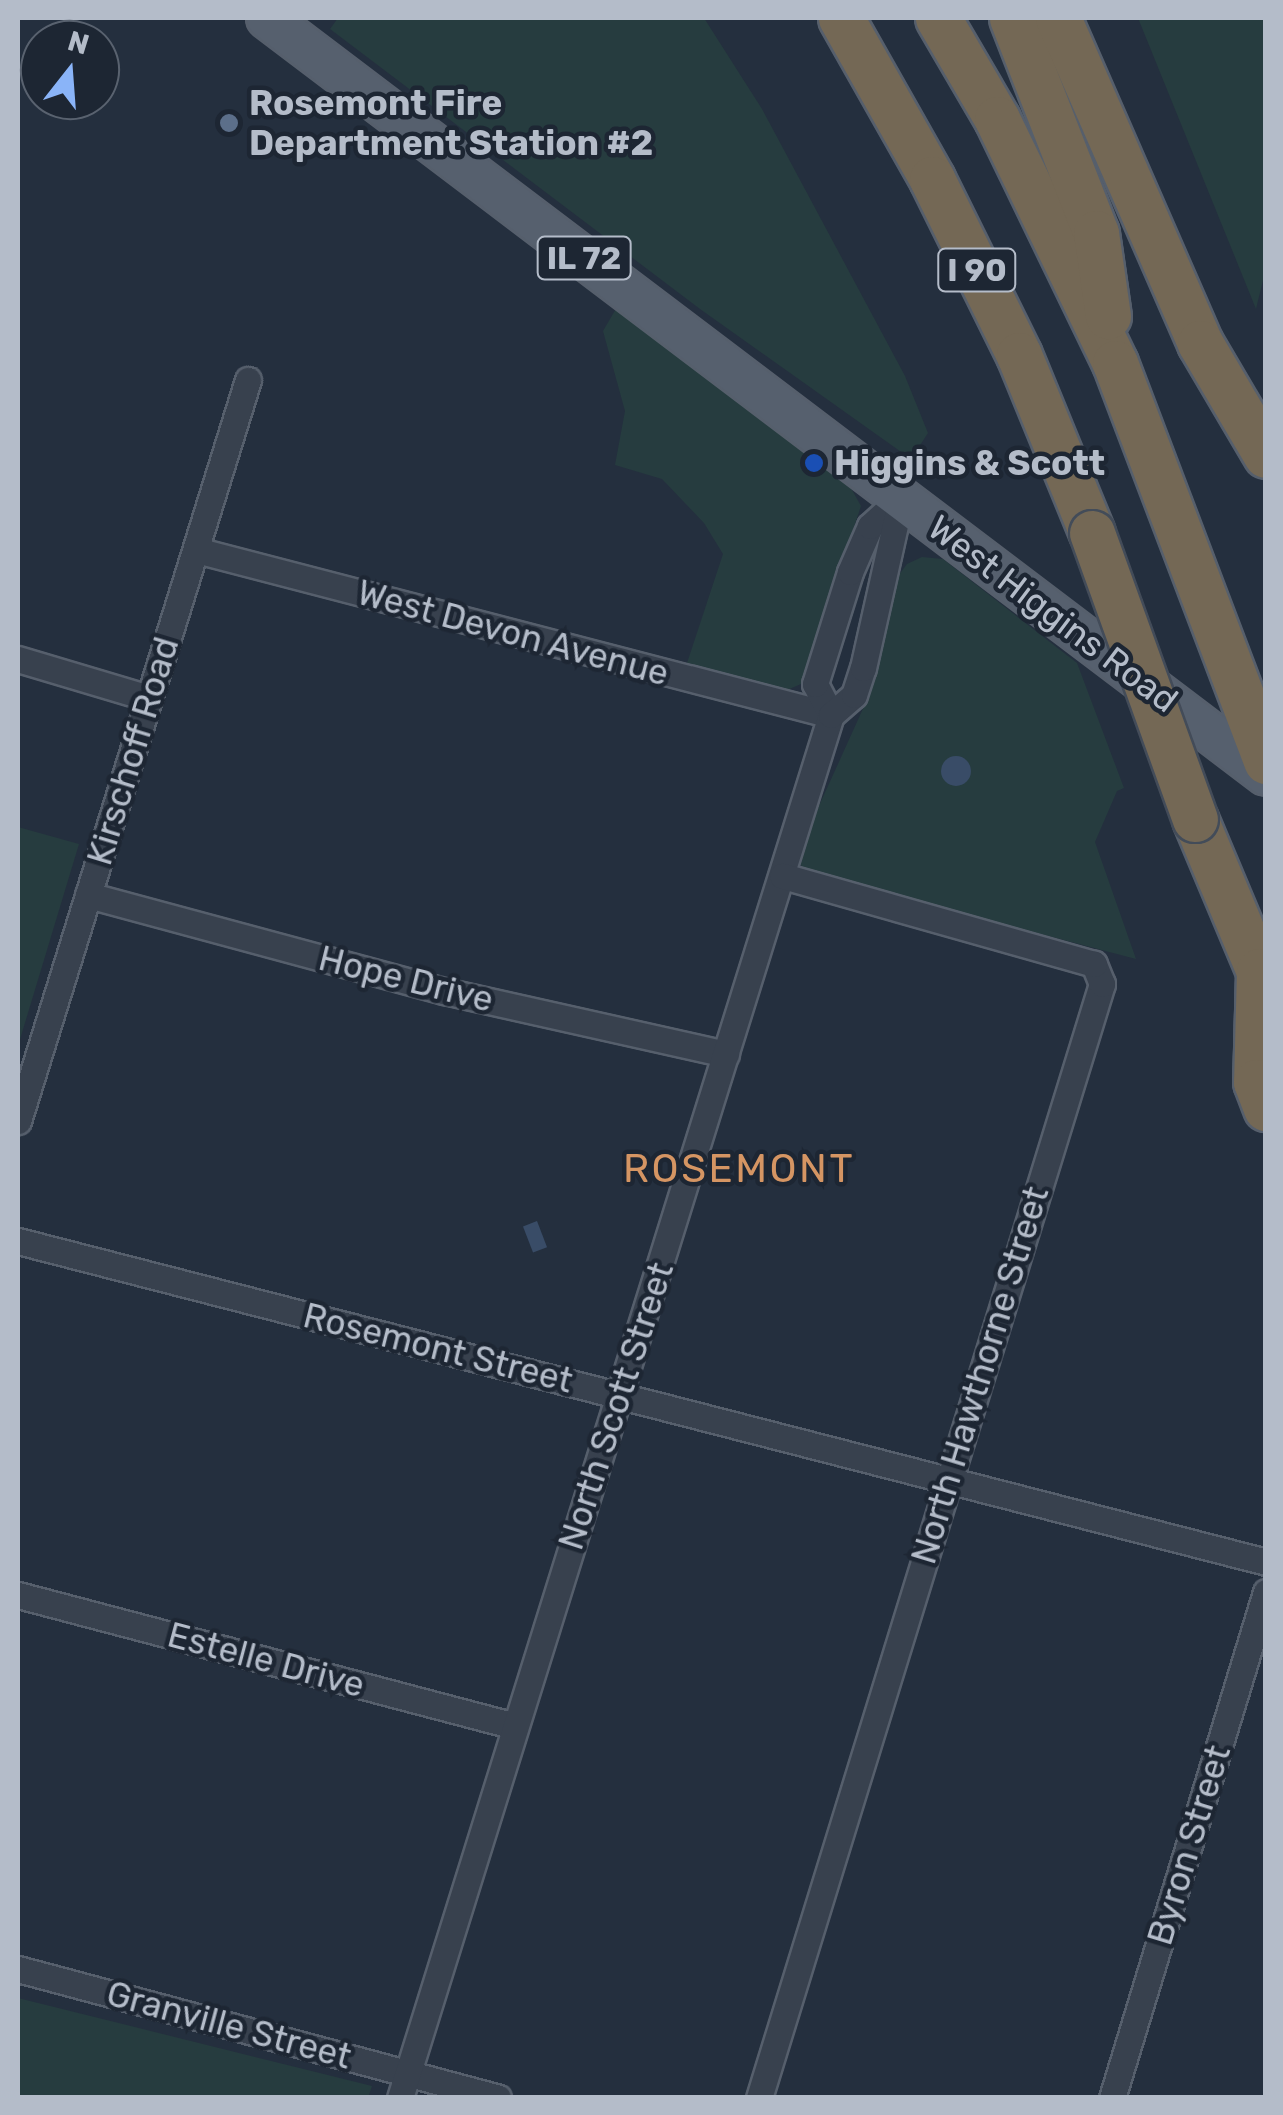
<!DOCTYPE html>
<html>
<head>
<meta charset="utf-8">
<style>
  body { margin:0 }
  #map { position:relative; width:1283px; height:2115px; overflow:hidden; background:#242f3e; font-family:Rubik,sans-serif }
  div>[style] { position:absolute }
  .green>* { inset:0; background:#263c3f }
  .water>* { inset:0; background:#394c67; transform-origin:0 0 }
  .round { border-radius:50% }
  .roads { filter:drop-shadow(2px 0 #565f6c) drop-shadow(-2px 0 #565f6c) drop-shadow(0 2px #565f6c) drop-shadow(0 -2px #565f6c) }
  .minor>* { height:25px; margin:-12.5px; padding:0 12.5px; transform-origin:12.5px; border-radius:12.5px; background:#38414e }
  .primary>* { height:40px; margin:-20px; padding:0 20px; transform-origin:20px; border-radius:20px; background:#56606e }
  .motorway>* { height:45px; margin:-22.5px; padding:0 22.5px; transform-origin:22.5px; border-radius:22.5px; background:#746855 }
  .bridges { filter:drop-shadow(2px 0 #434c59) drop-shadow(-2px 0 #434c59) drop-shadow(0 2px #434c59) drop-shadow(0 -2px #434c59) }
  .motorway-bridge>* { height:45px; margin:-22.5px; padding:0 22.5px; transform-origin:22.5px; border-radius:22.5px; background:#746855 }
  .dots>* { width:28px; height:28px; translate:-50% -50%; box-sizing:border-box; border:5px solid #1d2633; border-radius:50% }
  span { translate:-50% -50%; white-space:nowrap; text-align:center; line-height:1.15; -webkit-text-stroke:9px #1d2633; paint-order:stroke }
  .shield-label span { padding:2px 8px; background:#1d2633; border:2px solid; border-radius:8px; -webkit-text-stroke-width:0 }
  .shield-label { font-size:32px; color:#b4bcc9; font-weight:700 }
  .poi-label { font-size:35px; color:#b4bcc9; font-weight:700 }
  .left { translate:0 -50%; text-align:left }
  .street-label { font-size:35px; color:#b4bcc9 }
  .quarter-label { font-size:40px; color:#d59563; letter-spacing:2.5px }
  .frame { position:absolute; inset:0; border:20px solid #b4bcc9; pointer-events:none }
  .north { position:absolute; left:20px; top:20px; width:100px; height:100px; box-sizing:border-box; background:#1d2633; border:2px solid #59626f; border-radius:50%; rotate:17deg; font-size:28px; font-weight:700; line-height:40px; text-align:center; color:#b4bcc9 }
  .north::after { content:''; display:block; margin:auto; width:35px; height:45px; background:#8ab4f8; clip-path:polygon(50% 0,100% 100%,50% 72%,0 100%) }
</style>
</head>
<body>
<div id="map">
  <div class="green">
    <i style="clip-path:polygon(338px 18px,704px 18px,762px 109px,905px 376px,928px 433px,911px 459px,700px 309px,330px 29px)"></i>
    <i style="clip-path:polygon(1138px 18px,1265px 18px,1266px 268px,1256px 309px)"></i>
    <i style="clip-path:polygon(617px 307px,833px 473px,852px 490px,861px 506px,801px 684px,787px 690px,687px 663px,723px 554px,704px 523px,662px 479px,615px 465px,625px 411px,603px 331px)"></i>
    <i style="clip-path:polygon(922px 557px,943px 559px,1077px 663px,1124px 788px,1117px 791px,1095px 842px,1136px 959px,847px 883px,806px 872px,800px 864px,799px 850px,871px 691px,898px 576px,907px 564px)"></i>
    <i style="clip-path:polygon(18px 827px,79px 844px,18px 1046px)"></i>
    <i style="clip-path:polygon(18px 1998px,372px 2086px,368px 2098px,18px 2097px)"></i>
  </div>
  <div class="water">
    <i class="round" style="left:941px;top:756px;width:30px;height:30px"></i>
    <i style="left:537px;top:1221px;width:28px;height:15px;rotate:69deg"></i>
  </div>
  <div class="roads">
    <div class="minor">
      <i style="left:196px;top:550px;width:656px;rotate:14.57deg"></i>
      <i style="left:18px;top:659px;width:137px;rotate:16.6deg"></i>
      <i style="left:831px;top:715px;width:35px;rotate:-117deg"></i>
      <i style="left:815px;top:684px;width:117px;rotate:-72.6deg"></i>
      <i style="left:850px;top:572px;width:50px;rotate:-66.5deg"></i>
      <i style="left:870px;top:526px;width:42px;rotate:-42.1deg"></i>
      <i style="left:88px;top:895px;width:369px;rotate:15.1deg"></i>
      <i style="left:444px;top:991px;width:289px;rotate:12.6deg"></i>
      <i style="left:18px;top:1121px;width:776px;rotate:-72.76deg"></i>
      <i style="left:18px;top:1241px;width:1289px;rotate:14.42deg"></i>
      <i style="left:18px;top:1595px;width:514px;rotate:14.77deg"></i>
      <i style="left:18px;top:1969px;width:497px;rotate:15deg"></i>
      <i style="left:400px;top:2098px;width:1449px;rotate:-72.69deg"></i>
      <i style="left:831px;top:715px;width:30px;rotate:-41deg"></i>
      <i style="left:854px;top:695px;width:28px;rotate:-72deg"></i>
      <i style="left:863px;top:668px;width:174px;rotate:-77.4deg"></i>
      <i style="left:759px;top:2098px;width:1166px;rotate:-72.89deg"></i>
      <i style="left:1102px;top:984px;width:22px;rotate:-112deg"></i>
      <i style="left:1094px;top:964px;width:324px;rotate:-164.2deg"></i>
      <i style="left:1112px;top:2098px;width:529px;rotate:-73.07deg"></i>
    </div>
    <div class="primary">
      <i style="left:267px;top:18px;width:1253px;rotate:37.15deg"></i>
    </div>
    <div class="motorway">
      <i style="left:841px;top:18px;width:185px;rotate:60.5deg"></i>
      <i style="left:932px;top:179px;width:196px;rotate:63.7deg"></i>
      <i style="left:1019px;top:355px;width:192px;rotate:67.7deg"></i>
      <i style="left:938px;top:18px;width:117px;rotate:59.7deg"></i>
      <i style="left:997px;top:119px;width:271px;rotate:64.2deg"></i>
      <i style="left:1115px;top:363px;width:426px;rotate:69.2deg"></i>
      <i style="left:1012px;top:18px;width:231px;rotate:68.7deg"></i>
      <i style="left:1096px;top:233px;width:84px;rotate:81.8deg"></i>
      <i style="left:1058px;top:18px;width:355px;rotate:66.4deg"></i>
      <i style="left:1200px;top:343px;width:130px;rotate:59.5deg"></i>
      <i style="left:1195px;top:819px;width:183px;rotate:67.2deg"></i>
      <i style="left:1259px;top:971px;width:111px;rotate:91.5deg"></i>
      <i style="left:1256px;top:1082px;width:28px;rotate:69deg"></i>
    </div>
  </div>
  <div class="bridges">
    <div class="motorway-bridge">
      <i style="left:1092px;top:533px;width:304px;rotate:70.2deg"></i>
    </div>
  </div>
  <div class="dots">
    <i style="left:229px;top:123px;background:#5c6f8a"></i>
    <i style="left:814px;top:463px;background:#1a4fb4"></i>
  </div>
  <div class="shield-label">
    <span style="left:584px;top:258px">IL 72</span>
    <span style="left:977px;top:270px">I 90</span>
  </div>
  <div class="poi-label">
    <span class="left" style="left:249px;top:123px">Rosemont Fire<br>Department Station #2</span>
    <span class="left" style="left:834px;top:463px">Higgins &amp; Scott</span>
  </div>
  <div class="street-label">
    <span style="left:1053px;top:614px;rotate:37deg">West Higgins Road</span>
    <span style="left:513px;top:633px;rotate:15deg">West Devon Avenue</span>
    <span style="left:133px;top:751px;rotate:-73deg">Kirschoff Road</span>
    <span style="left:406px;top:979px;rotate:14deg">Hope Drive</span>
    <span style="left:438px;top:1348px;rotate:14deg">Rosemont Street</span>
    <span style="left:980px;top:1375px;rotate:-73deg">North Hawthorne Street</span>
    <span style="left:616px;top:1406px;rotate:-72deg">North Scott Street</span>
    <span style="left:266px;top:1660px;rotate:15deg">Estelle Drive</span>
    <span style="left:1189px;top:1845px;rotate:-73deg">Byron Street</span>
    <span style="left:229px;top:2025px;rotate:15deg">Granville Street</span>
  </div>
  <div class="quarter-label">
    <span style="left:739px;top:1169px">ROSEMONT</span>
  </div>
  <div class="frame"></div>
  <div class="north">N</div>
</div>
</body>
</html>
